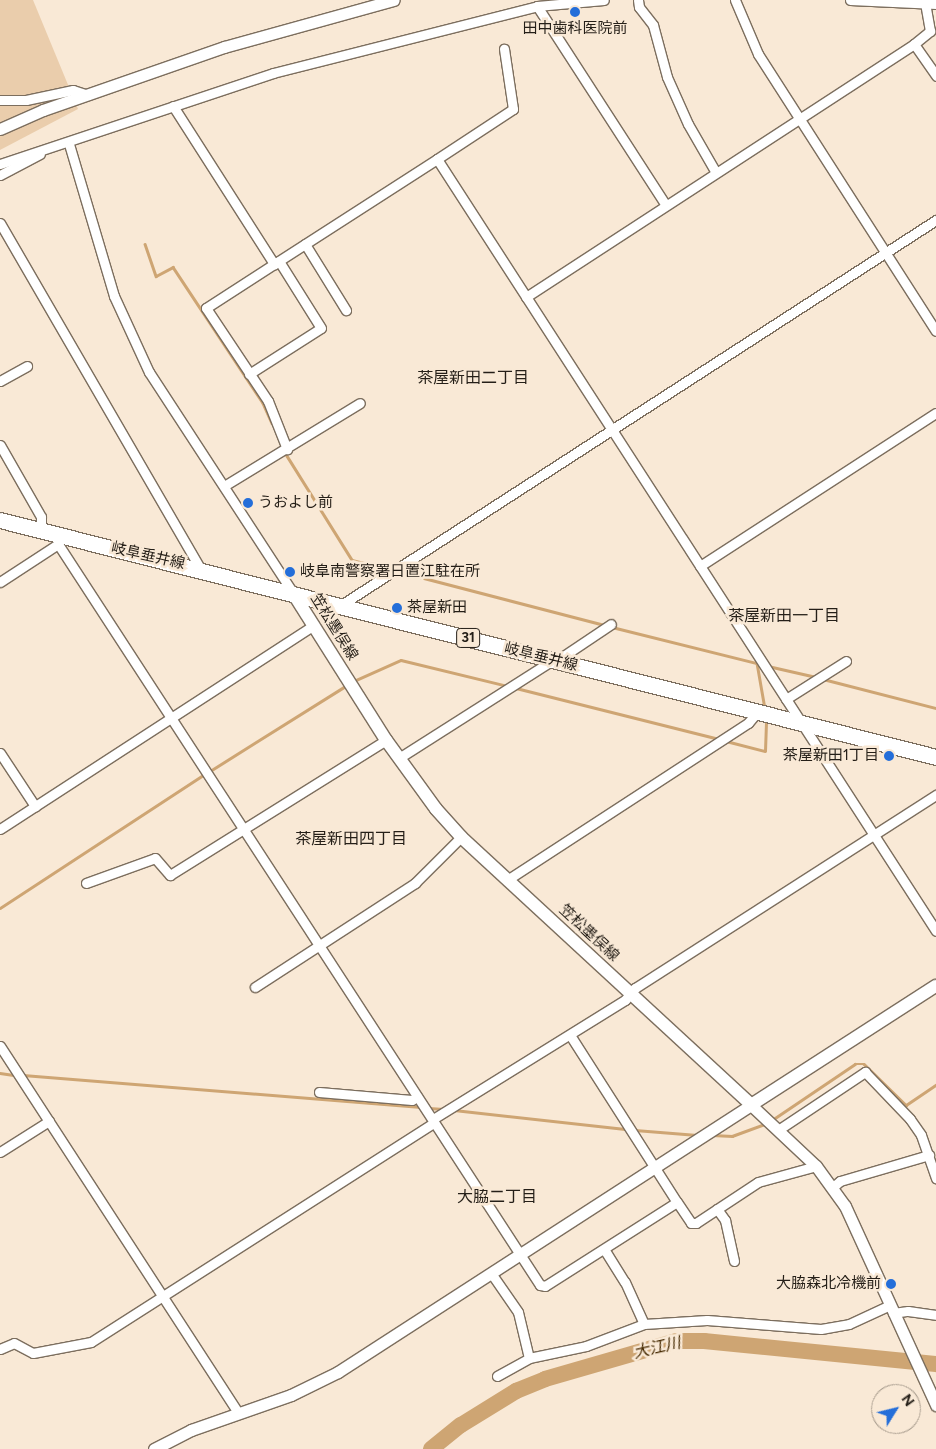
<!DOCTYPE html>
<html>
<head>
<meta charset="utf-8">
<style>
  body { margin:0 }
  #map { position:relative; width:936px; height:1449px; overflow:hidden; background:#f9e9d6; font-family:Figtree,"Noto Sans JP",sans-serif }
  div>[style] { position:absolute }
  .green>* { inset:0; background:#eacdac }
  .stream>* { height:2.5px; margin:-1.25px; padding:0 1.25px; transform-origin:1.25px; border-radius:1.25px; background:#cea573 }
  .river>* { height:16px; margin:-8px; padding:0 8px; transform-origin:8px; border-radius:8px; background:#cea573 }
  .roads { filter:drop-shadow(1px 0 #7c6e5e) drop-shadow(-1px 0 #7c6e5e) drop-shadow(0 1px #7c6e5e) drop-shadow(0 -1px #7c6e5e) }
  .minor>* { height:9px; margin:-4.5px; padding:0 4.5px; transform-origin:4.5px; border-radius:4.5px; background:#fff }
  .tertiary>* { height:11px; margin:-5.5px; padding:0 5.5px; transform-origin:5.5px; border-radius:5.5px; background:#fff }
  .secondary>* { height:12px; margin:-6px; padding:0 6px; transform-origin:6px; border-radius:6px; background:#fff }
  .primary>* { height:15px; margin:-7.5px; padding:0 7.5px; transform-origin:7.5px; border-radius:7.5px; background:#fff }
  .dots>* { width:14px; height:14px; translate:-50% -50%; box-sizing:border-box; border:2px solid #f9e9d6; border-radius:50% }
  span { translate:-50% -50%; white-space:nowrap; text-align:center; line-height:1.15; -webkit-text-stroke:5px #f9e9d6; paint-order:stroke }
  .shield-label span { padding:1px 4px; background:#f9e9d6; border:1px solid; border-radius:4px; -webkit-text-stroke-width:0 }
  .shield-label { font-size:14px; color:#251f18; font-weight:700 }
  .poi-label { font-size:15px; color:#251f18 }
  .left { translate:0 -50%; text-align:left }
  .right { translate:-100% -50%; text-align:right }
  .street-label { font-size:15px; color:#251f18 }
  .neighbourhood-label { font-size:16px; color:#251f18 }
  .water-label { font-size:16px; color:#452900; font-style:italic }
  .north { position:absolute; left:871px; top:1384px; width:50px; height:50px; box-sizing:border-box; background:#f9e9d6; border:1px solid #a4988a; border-radius:50%; rotate:54deg; font-size:14px; font-weight:700; line-height:20px; text-align:center; color:#251f18 }
  .north::after { content:''; display:block; margin:auto; width:18px; height:22px; background:#246ed9; clip-path:polygon(50% 0,100% 100%,50% 72%,0 100%) }
</style>
</head>
<body>
<div id="map">
  <div class="green">
    <i style="clip-path:polygon(0 0,33px 0,78px 109px,0 150px)"></i>
  </div>
  <div class="stream">
    <i style="left:145px;top:244px;width:34px;rotate:71deg"></i>
    <i style="left:156px;top:276px;width:19px;rotate:-28deg"></i>
    <i style="left:173px;top:267px;width:163px;rotate:56.5deg"></i>
    <i style="left:263px;top:403px;width:22px;rotate:66deg"></i>
    <i style="left:284px;top:451px;width:128px;rotate:58deg"></i>
    <i style="left:352px;top:560px;width:41px;rotate:14deg"></i>
    <i style="left:397px;top:571px;width:215px;rotate:14.6deg"></i>
    <i style="left:612px;top:627px;width:153px;rotate:14deg"></i>
    <i style="left:757px;top:663px;width:47px;rotate:80.1deg"></i>
    <i style="left:768px;top:666px;width:49px;rotate:12.9deg"></i>
    <i style="left:823px;top:679px;width:117px;rotate:14.4deg"></i>
    <i style="left:354px;top:681px;width:51px;rotate:-24.1deg"></i>
    <i style="left:401px;top:660px;width:110px;rotate:13.7deg"></i>
    <i style="left:516px;top:688px;width:209px;rotate:14.1deg"></i>
    <i style="left:726px;top:741px;width:40px;rotate:14.4deg"></i>
    <i style="left:765px;top:751px;width:32px;rotate:-88deg"></i>
    <i style="left:210px;top:771px;width:162px;rotate:-32.1deg"></i>
    <i style="left:0;top:908px;width:245px;rotate:-33.2deg"></i>
    <i style="left:0;top:1073px;width:15px;rotate:8deg"></i>
    <i style="left:23px;top:1075px;width:399px;rotate:4.6deg"></i>
    <i style="left:429px;top:1108px;width:14px;rotate:4deg"></i>
    <i style="left:454px;top:1110px;width:174px;rotate:6.3deg"></i>
    <i style="left:772px;top:1120px;width:100px;rotate:-34deg"></i>
    <i style="left:855px;top:1064px;width:9px"></i>
    <i style="left:864px;top:1064px;width:59px;rotate:44.3deg"></i>
    <i style="left:906px;top:1105px;width:36px;rotate:-34deg"></i>
    <i style="left:635px;top:1130px;width:62px;rotate:4.6deg"></i>
    <i style="left:712px;top:1135px;width:20px;rotate:3deg"></i>
    <i style="left:732px;top:1136px;width:37px;rotate:-20deg"></i>
  </div>
  <div class="river">
    <i style="left:431px;top:1449px;width:38px;rotate:-39deg"></i>
    <i style="left:461px;top:1425px;width:65px;rotate:-31.7deg"></i>
    <i style="left:516px;top:1391px;width:31px;rotate:-22deg"></i>
    <i style="left:545px;top:1379px;width:137px;rotate:-16.1deg"></i>
    <i style="left:677px;top:1341px;width:27px"></i>
    <i style="left:704px;top:1341px;width:233px;rotate:5.7deg"></i>
  </div>
  <div class="roads">
    <div class="minor">
      <i style="left:638px;top:0;width:7px;rotate:82deg"></i>
      <i style="left:639px;top:7px;width:23px;rotate:52deg"></i>
      <i style="left:653px;top:25px;width:54px;rotate:74.9deg"></i>
      <i style="left:667px;top:77px;width:51px;rotate:65.9deg"></i>
      <i style="left:688px;top:124px;width:54px;rotate:60.1deg"></i>
      <i style="left:735px;top:0;width:59px;rotate:66.9deg"></i>
      <i style="left:758px;top:54px;width:329px;rotate:57.3deg"></i>
      <i style="left:850px;top:0;width:86px;rotate:2.7deg"></i>
      <i style="left:537px;top:6px;width:236px;rotate:57.1deg"></i>
      <i style="left:914px;top:44px;width:39px;rotate:55deg"></i>
      <i style="left:0;top:100px;width:26px"></i>
      <i style="left:26px;top:100px;width:48px;rotate:-12deg"></i>
      <i style="left:73px;top:90px;width:16px;rotate:18deg"></i>
      <i style="left:173px;top:106px;width:188px;rotate:57.4deg"></i>
      <i style="left:274px;top:264px;width:194px;rotate:-32.8deg"></i>
      <i style="left:437px;top:159px;width:919px;rotate:57.12deg"></i>
      <i style="left:69px;top:144px;width:159px;rotate:73.5deg"></i>
      <i style="left:114px;top:296px;width:84px;rotate:65.3deg"></i>
      <i style="left:149px;top:372px;width:264px;rotate:56.9deg"></i>
      <i style="left:437px;top:159px;width:91px;rotate:-33.3deg"></i>
      <i style="left:513px;top:109px;width:61px;rotate:-98.5deg"></i>
      <i style="left:0;top:164px;width:288px;rotate:-18.4deg"></i>
      <i style="left:273px;top:73px;width:272px;rotate:-14.2deg"></i>
      <i style="left:537px;top:6px;width:67px;rotate:-5.1deg"></i>
      <i style="left:0;top:175px;width:45px;rotate:-27.7deg"></i>
      <i style="left:0;top:223px;width:399px;rotate:59.9deg"></i>
      <i style="left:305px;top:244px;width:78px;rotate:58.2deg"></i>
      <i style="left:274px;top:264px;width:81px;rotate:147.1deg"></i>
      <i style="left:206px;top:308px;width:112px;rotate:56.3deg"></i>
      <i style="left:268px;top:401px;width:52px;rotate:68.4deg"></i>
      <i style="left:526px;top:297px;width:463px;rotate:-33.1deg"></i>
      <i style="left:914px;top:44px;width:21px;rotate:-39deg"></i>
      <i style="left:930px;top:31px;width:28px;rotate:-100deg"></i>
      <i style="left:249px;top:374px;width:85px;rotate:-32.6deg"></i>
      <i style="left:321px;top:328px;width:79px;rotate:-122.1deg"></i>
      <i style="left:0;top:381px;width:31px;rotate:-29deg"></i>
      <i style="left:0;top:445px;width:83px;rotate:60.3deg"></i>
      <i style="left:41px;top:517px;width:14px;rotate:90deg"></i>
      <i style="left:224px;top:486px;width:159px;rotate:-31.4deg"></i>
      <i style="left:62px;top:536px;width:9px;rotate:117deg"></i>
      <i style="left:58px;top:544px;width:884px;rotate:56.96deg"></i>
      <i style="left:540px;top:1285px;width:5px;rotate:11deg"></i>
      <i style="left:545px;top:1286px;width:156px;rotate:-32.5deg"></i>
      <i style="left:677px;top:1202px;width:25px;rotate:56deg"></i>
      <i style="left:691px;top:1223px;width:5px"></i>
      <i style="left:696px;top:1223px;width:74px;rotate:-33.5deg"></i>
      <i style="left:758px;top:1182px;width:60px;rotate:-15.4deg"></i>
      <i style="left:700px;top:566px;width:281px;rotate:-33deg"></i>
      <i style="left:0;top:582px;width:69px;rotate:-33.2deg"></i>
      <i style="left:341px;top:605px;width:709px;rotate:-32.91deg"></i>
      <i style="left:556px;top:661px;width:66px;rotate:-33.9deg"></i>
      <i style="left:786px;top:699px;width:71px;rotate:-32.3deg"></i>
      <i style="left:0;top:753px;width:64px;rotate:56.6deg"></i>
      <i style="left:399px;top:758px;width:183px;rotate:-32.5deg"></i>
      <i style="left:0;top:829px;width:373px;rotate:-33deg"></i>
      <i style="left:507px;top:880px;width:288px;rotate:-33.1deg"></i>
      <i style="left:748px;top:723px;width:16px;rotate:-50deg"></i>
      <i style="left:86px;top:883px;width:73px;rotate:-19.9deg"></i>
      <i style="left:155px;top:858px;width:23px;rotate:49deg"></i>
      <i style="left:170px;top:875px;width:255px;rotate:-32deg"></i>
      <i style="left:255px;top:987px;width:191px;rotate:-33deg"></i>
      <i style="left:415px;top:883px;width:65px;rotate:-45deg"></i>
      <i style="left:570px;top:1035px;width:198px;rotate:57.4deg"></i>
      <i style="left:0;top:1046px;width:437px;rotate:57deg"></i>
      <i style="left:319px;top:1092px;width:93px;rotate:4.9deg"></i>
      <i style="left:412px;top:1100px;width:6px;rotate:-31deg"></i>
      <i style="left:433px;top:1119px;width:226px;rotate:-31.8deg"></i>
      <i style="left:625px;top:1000px;width:16px;rotate:-50deg"></i>
      <i style="left:635px;top:988px;width:358px;rotate:-32.7deg"></i>
      <i style="left:778px;top:1130px;width:105px;rotate:-33.7deg"></i>
      <i style="left:865px;top:1072px;width:65px;rotate:46.2deg"></i>
      <i style="left:910px;top:1119px;width:19px;rotate:55deg"></i>
      <i style="left:921px;top:1135px;width:46px;rotate:70.8deg"></i>
      <i style="left:0;top:1152px;width:58px;rotate:-32.3deg"></i>
      <i style="left:833px;top:1187px;width:9px;rotate:-41deg"></i>
      <i style="left:840px;top:1181px;width:93px;rotate:-16.3deg"></i>
      <i style="left:717px;top:1209px;width:14px;rotate:54deg"></i>
      <i style="left:725px;top:1220px;width:42px;rotate:77.6deg"></i>
      <i style="left:604px;top:1249px;width:39px;rotate:58deg"></i>
      <i style="left:625px;top:1282px;width:46px;rotate:65.7deg"></i>
      <i style="left:491px;top:1273px;width:47px;rotate:55.3deg"></i>
      <i style="left:518px;top:1312px;width:47px;rotate:76.6deg"></i>
      <i style="left:893px;top:1313px;width:15px;rotate:-8deg"></i>
      <i style="left:908px;top:1311px;width:28px;rotate:8deg"></i>
      <i style="left:0;top:1349px;width:15px;rotate:-23deg"></i>
      <i style="left:14px;top:1343px;width:21px;rotate:28deg"></i>
      <i style="left:33px;top:1353px;width:59px;rotate:-10.7deg"></i>
      <i style="left:91px;top:1342px;width:406px;rotate:-32.6deg"></i>
      <i style="left:497px;top:1376px;width:37px;rotate:-29deg"></i>
      <i style="left:529px;top:1358px;width:58px;rotate:-11.9deg"></i>
      <i style="left:586px;top:1346px;width:62px;rotate:-20.8deg"></i>
      <i style="left:644px;top:1324px;width:63px;rotate:-3.6deg"></i>
      <i style="left:707px;top:1320px;width:114px;rotate:4.5deg"></i>
      <i style="left:821px;top:1329px;width:28px;rotate:-10deg"></i>
      <i style="left:849px;top:1324px;width:45px;rotate:-24.9deg"></i>
    </div>
    <div class="tertiary">
      <i style="left:0;top:129px;width:47px;rotate:-23.8deg"></i>
      <i style="left:43px;top:110px;width:192px;rotate:-19.2deg"></i>
      <i style="left:224px;top:47px;width:176px;rotate:-15.5deg"></i>
      <i style="left:154px;top:1449px;width:42px;rotate:-27.2deg"></i>
      <i style="left:191px;top:1430px;width:106px;rotate:-19.3deg"></i>
      <i style="left:291px;top:1395px;width:52px;rotate:-26.1deg"></i>
      <i style="left:338px;top:1372px;width:492px;rotate:-32.9deg"></i>
      <i style="left:751px;top:1105px;width:89px;rotate:43.2deg"></i>
      <i style="left:816px;top:1166px;width:49px;rotate:54.1deg"></i>
      <i style="left:845px;top:1206px;width:219px;rotate:65.4deg"></i>
    </div>
    <div class="secondary">
      <i style="left:293px;top:593px;width:174px;rotate:57.7deg"></i>
      <i style="left:386px;top:740px;width:85px;rotate:54.1deg"></i>
      <i style="left:436px;top:809px;width:38px;rotate:48deg"></i>
      <i style="left:461px;top:837px;width:395px;rotate:42.7deg"></i>
      <i style="left:751px;top:1105px;width:220px;rotate:-32.8deg"></i>
    </div>
    <div class="primary">
      <i style="left:0;top:520px;width:966px;rotate:14.21deg"></i>
    </div>
  </div>
  <div class="dots">
    <i style="left:575px;top:12px;background:#246ed9"></i>
    <i style="left:248px;top:503px;background:#246ed9"></i>
    <i style="left:290px;top:572px;background:#246ed9"></i>
    <i style="left:397px;top:608px;background:#246ed9"></i>
    <i style="left:889px;top:756px;background:#246ed9"></i>
    <i style="left:891px;top:1284px;background:#246ed9"></i>
  </div>
  <div class="shield-label">
    <span style="left:468px;top:638px">31</span>
  </div>
  <div class="poi-label">
    <span style="left:575px;top:29px">田中歯科医院前</span>
    <span class="left" style="left:258px;top:503px">うおよし前</span>
    <span class="left" style="left:300px;top:572px">岐阜南警察署日置江駐在所</span>
    <span class="left" style="left:407px;top:608px">茶屋新田</span>
    <span class="right" style="left:879px;top:756px">茶屋新田1丁目</span>
    <span class="right" style="left:881px;top:1284px">大脇森北冷機前</span>
  </div>
  <div class="street-label">
    <span style="left:148px;top:556px;rotate:13deg">岐阜垂井線</span>
    <span style="left:334px;top:627px;rotate:58deg">笠松墨俣線</span>
    <span style="left:541px;top:657px;rotate:14deg">岐阜垂井線</span>
    <span style="left:589px;top:933px;rotate:43deg">笠松墨俣線</span>
  </div>
  <div class="neighbourhood-label">
    <span style="left:473px;top:378px">茶屋新田二丁目</span>
    <span style="left:784px;top:616px">茶屋新田一丁目</span>
    <span style="left:351px;top:839px">茶屋新田四丁目</span>
    <span style="left:497px;top:1197px">大脇二丁目</span>
  </div>
  <div class="water-label">
    <span style="left:657px;top:1348px;rotate:-13deg">大江川</span>
  </div>
  <div class="north">N</div>
</div>
</body>
</html>
